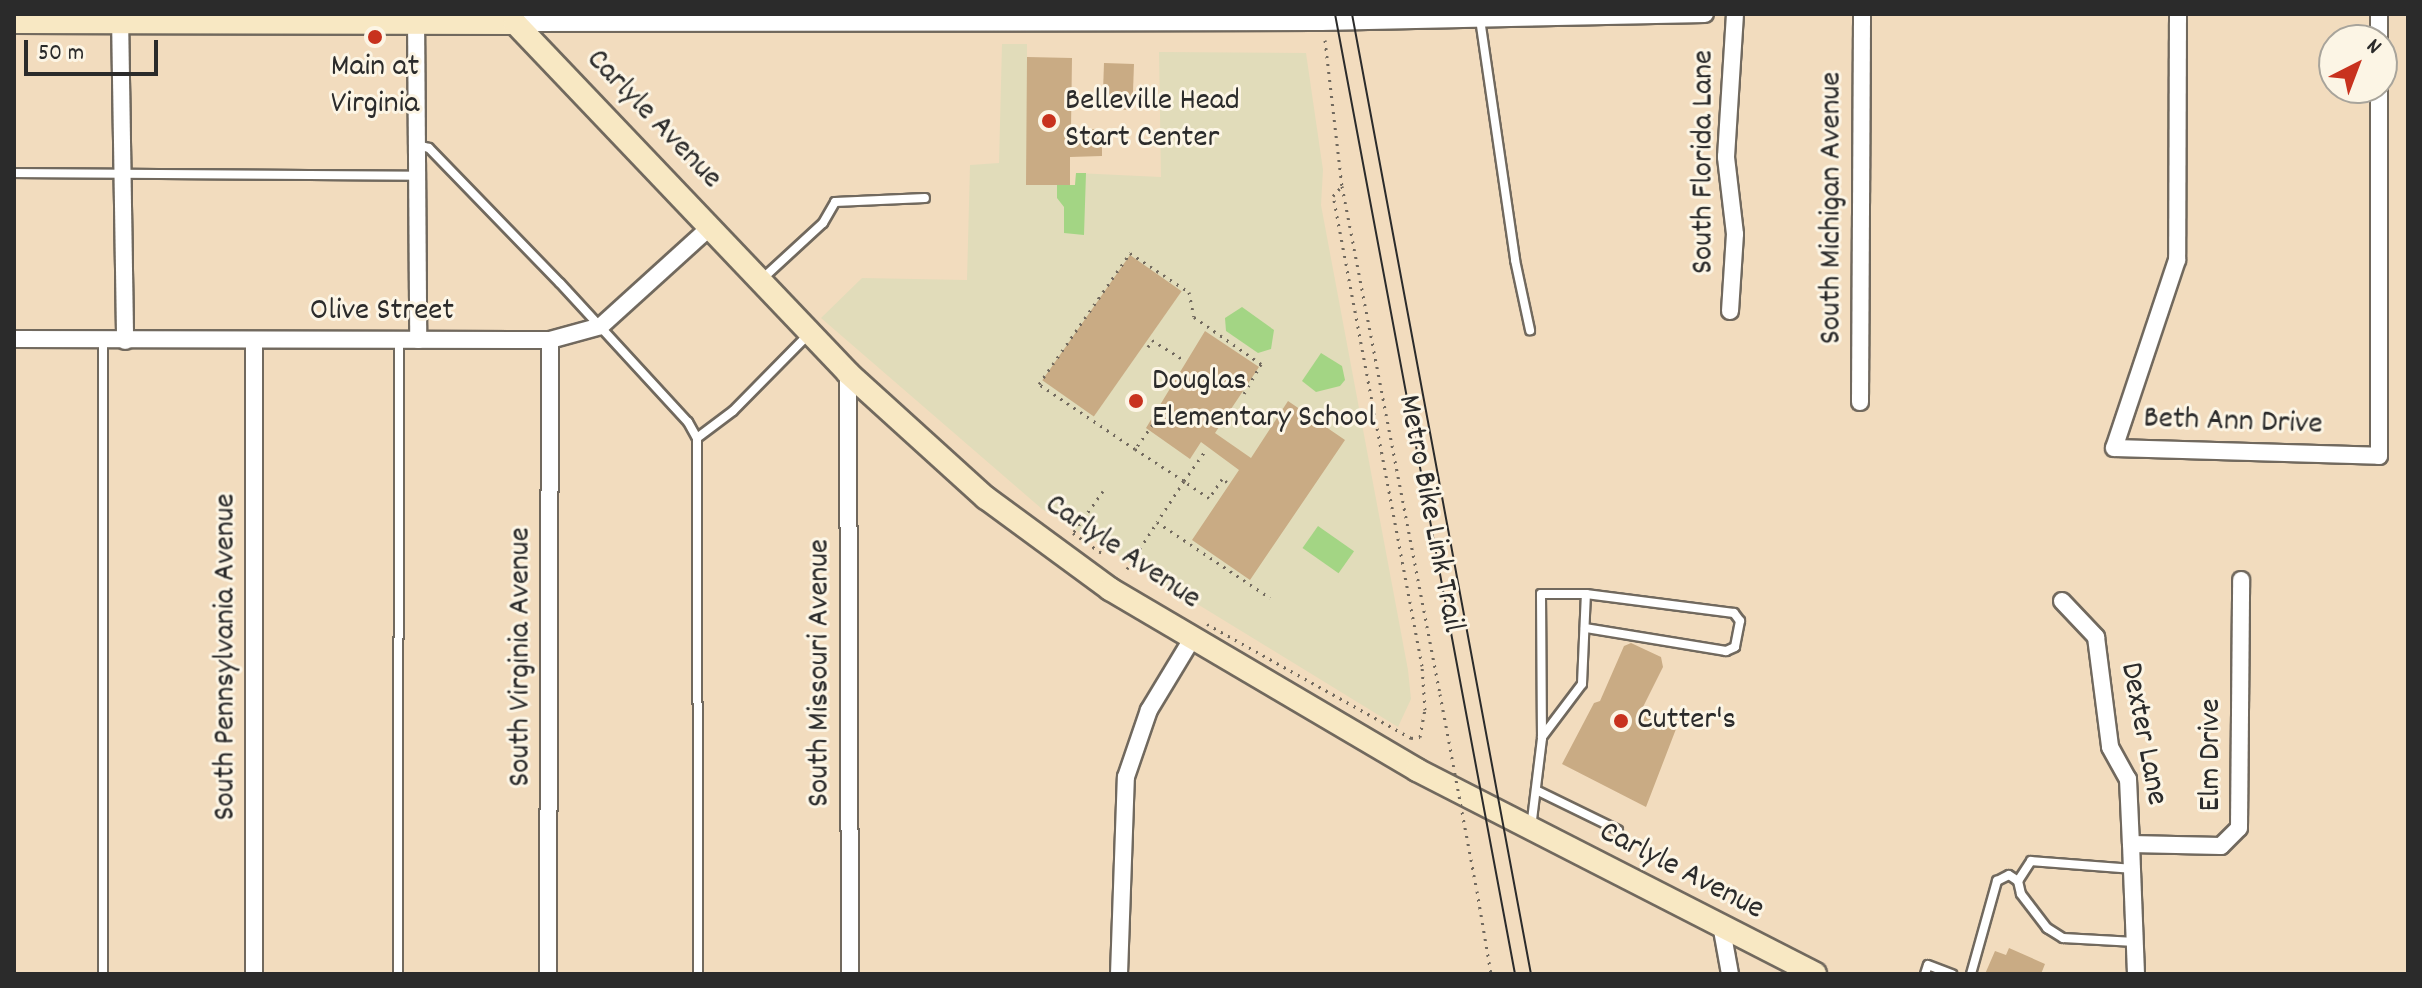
<!DOCTYPE html>
<html>
<head>
<meta charset="utf-8">
<style>
  body { margin:0 }
  #map { position:relative; width:2422px; height:988px; overflow:hidden; background:#f2dcbe; font-family:Dekko,sans-serif }
  div>[style] { position:absolute }
  .built>* { inset:0; background:#e1dcba }
  .green>* { inset:0; background:#a3d584; transform-origin:0 0 }
  .building>* { inset:0; background:#c9ab84; transform-origin:0 0 }
  .path>* { height:3px; margin-top:-1.5px; transform-origin:0; background:repeating-linear-gradient(90deg,#71695e 0 2px,transparent 0 8px) }
  .roads { filter:drop-shadow(2px 0 #71695e) drop-shadow(-2px 0 #71695e) drop-shadow(0 2px #71695e) drop-shadow(0 -2px #71695e) }
  .service>* { height:8px; margin:-4px; padding:0 4px; transform-origin:4px; border-radius:4px; background:#fff }
  .minor>* { height:16px; margin:-8px; padding:0 8px; transform-origin:8px; border-radius:8px; background:#fff }
  .secondary>* { height:22px; margin:-11px; padding:0 11px; transform-origin:11px; border-radius:11px; background:#f8e8c3 }
  .tram>* { height:2px; margin:-1px; padding:0 1px; transform-origin:1px; border-radius:1px; background:#2b2b2b }
  .path-bridge>* { height:3px; margin-top:-1.5px; transform-origin:0; background:repeating-linear-gradient(90deg,#71695e 0 2px,transparent 0 8px) }
  .dots>* { width:22px; height:22px; translate:-50% -50%; box-sizing:border-box; border:4px solid #fcf5e5; border-radius:50% }
  span { translate:-50% -50%; white-space:nowrap; text-align:center; line-height:1.15; -webkit-text-stroke:6px #fcf5e5; paint-order:stroke }
  .poi-label { font-size:32px; color:#2b2b2b }
  .left { translate:0 -50%; text-align:left }
  .street-label { font-size:32px; color:#2b2b2b }
  .frame { position:absolute; inset:0; border:16px solid #2b2b2b; pointer-events:none }
  .north { position:absolute; left:2318px; top:24px; width:80px; height:80px; box-sizing:border-box; background:#fcf5e5; border:2px solid #a8a49b; border-radius:50%; rotate:42deg; font-size:22px; font-weight:700; line-height:32px; text-align:center; color:#2b2b2b }
  .north::after { content:''; display:block; margin:auto; width:28px; height:36px; background:#c8321e; clip-path:polygon(50% 0,100% 100%,50% 72%,0 100%) }
  .scale { position:absolute; left:24px; top:40px; width:134px; height:36px; box-sizing:border-box; border:4px solid #2b2b2b; border-top:0; padding-left:10px; font-size:24px; line-height:28px; white-space:nowrap; color:#2b2b2b; -webkit-text-stroke:6px #fcf5e5; paint-order:stroke }
</style>
</head>
<body>
<div id="map">
  <div class="built">
    <i style="clip-path:polygon(1002px 44px,1027px 44px,1027px 185px,1075px 185px,1076px 173px,1161px 177px,1159px 52px,1306px 53px,1323px 170px,1321px 205px,1408px 670px,1411px 699px,1398px 727px,1042px 509px,821px 318px,862px 278px,967px 280px,970px 165px,999px 163px)"></i>
  </div>
  <div class="green">
    <i style="clip-path:polygon(1076px 173px,1086px 173px,1084px 235px,1064px 233px,1064px 207px,1057px 198px,1057px 185px,1075px 185px)"></i>
    <i style="clip-path:polygon(1242px 307px,1274px 330px,1271px 349px,1258px 353px,1226px 331px,1225px 318px)"></i>
    <i style="clip-path:polygon(1321px 353px,1342px 366px,1345px 380px,1340px 386px,1316px 392px,1302px 381px)"></i>
    <i style="left:1318px;top:526px;width:44px;height:27px;rotate:35deg"></i>
  </div>
  <div class="building">
    <i style="clip-path:polygon(1027px 57px,1072px 58px,1071px 129px,1102px 129px,1102px 156px,1070px 157px,1070px 185px,1026px 185px)"></i>
    <i style="left:1104px;top:63px;width:30px;height:46px;rotate:2deg"></i>
    <i style="left:1130px;top:255px;width:63px;height:153px;rotate:35deg"></i>
    <i style="clip-path:polygon(1205px 331px,1259px 367px,1215px 433px,1251px 458px,1288px 401px,1345px 440px,1250px 580px,1192px 540px,1239px 470px,1201px 442px,1190px 459px,1146px 428px)"></i>
    <i style="clip-path:polygon(1631px 643px,1661px 657px,1663px 667px,1640px 713px,1676px 729px,1646px 807px,1562px 764px,1594px 703px,1600px 701px,1624px 646px)"></i>
    <i style="clip-path:polygon(2009px 948px,2045px 964px,2041px 974px,1985px 974px,1995px 951px,2006px 955px)"></i>
  </div>
  <div class="path">
    <i style="left:1325px;top:40px;width:147px;rotate:83.4deg"></i>
    <i style="left:1342px;top:186px;width:517px;rotate:79.08deg"></i>
    <i style="left:1148px;top:347px;width:8px;rotate:-60deg"></i>
    <i style="left:1152px;top:340px;width:39px;rotate:32deg"></i>
    <i style="left:1157px;top:418px;width:38px;rotate:125deg"></i>
    <i style="left:1135px;top:449px;width:116px;rotate:-145.9deg"></i>
    <i style="left:1039px;top:384px;width:160px;rotate:-55.2deg"></i>
    <i style="left:1130px;top:253px;width:71px;rotate:33.5deg"></i>
    <i style="left:1189px;top:292px;width:25px;rotate:79deg"></i>
    <i style="left:1194px;top:317px;width:82px;rotate:35deg"></i>
    <i style="left:1261px;top:364px;width:34px;rotate:120deg"></i>
    <i style="left:1135px;top:449px;width:59px;rotate:33.1deg"></i>
    <i style="left:1184px;top:481px;width:39px;rotate:-55deg"></i>
    <i style="left:1227px;top:482px;width:6px;rotate:-149deg"></i>
    <i style="left:1222px;top:479px;width:23px;rotate:124deg"></i>
    <i style="left:1209px;top:498px;width:30px;rotate:-146deg"></i>
    <i style="left:1184px;top:481px;width:49px;rotate:123.4deg"></i>
    <i style="left:1157px;top:522px;width:136px;rotate:33.9deg"></i>
    <i style="left:1103px;top:491px;width:52px;rotate:125.5deg"></i>
    <i style="left:1073px;top:533px;width:38px;rotate:35deg"></i>
    <i style="left:1127px;top:569px;width:56px;rotate:-57.4deg"></i>
    <i style="left:1207px;top:624px;width:234px;rotate:29.2deg"></i>
    <i style="left:1411px;top:738px;width:9px;rotate:-6deg"></i>
    <i style="left:1420px;top:737px;width:27px;rotate:-80deg"></i>
    <i style="left:1425px;top:710px;width:44px;rotate:-93.9deg"></i>
    <i style="left:1422px;top:666px;width:478px;rotate:-100.7deg"></i>
    <i style="left:1333px;top:196px;width:13px;rotate:-48deg"></i>
    <i style="left:1477px;top:891px;width:84px;rotate:80.4deg"></i>
  </div>
  <div class="roads">
    <div class="service">
      <i style="left:1480px;top:19px;width:244px;rotate:81.7deg"></i>
      <i style="left:1515px;top:260px;width:72px;rotate:77.9deg"></i>
      <i style="left:417px;top:145px;width:12px;rotate:14deg"></i>
      <i style="left:429px;top:148px;width:188px;rotate:45.9deg"></i>
      <i style="left:560px;top:283px;width:189px;rotate:47.4deg"></i>
      <i style="left:688px;top:422px;width:18px;rotate:61deg"></i>
      <i style="left:697px;top:438px;width:536px;rotate:89.89deg"></i>
      <i style="left:14px;top:173px;width:403px;rotate:0.4deg"></i>
      <i style="left:761px;top:280px;width:84px;rotate:-42.6deg"></i>
      <i style="left:823px;top:223px;width:24px;rotate:-60deg"></i>
      <i style="left:835px;top:202px;width:90px;rotate:-2.5deg"></i>
      <i style="left:103px;top:341px;width:633px;rotate:90deg"></i>
      <i style="left:697px;top:438px;width:45px;rotate:-36.9deg"></i>
      <i style="left:733px;top:411px;width:110px;rotate:-45.4deg"></i>
      <i style="left:1542px;top:737px;width:66px;rotate:-53deg"></i>
      <i style="left:1582px;top:684px;width:90px;rotate:-87.5deg"></i>
      <i style="left:1538px;top:791px;width:89px;rotate:26deg"></i>
      <i style="left:1531px;top:828px;width:91px;rotate:-83deg"></i>
      <i style="left:1542px;top:738px;width:144px;rotate:-90.4deg"></i>
      <i style="left:1541px;top:594px;width:45px"></i>
      <i style="left:1586px;top:594px;width:149px;rotate:7.3deg"></i>
      <i style="left:1734px;top:613px;width:10px;rotate:53deg"></i>
      <i style="left:1740px;top:621px;width:26px;rotate:101deg"></i>
      <i style="left:1735px;top:647px;width:10px;rotate:156deg"></i>
      <i style="left:1726px;top:651px;width:143px;rotate:-170.7deg"></i>
      <i style="left:2018px;top:881px;width:13px;rotate:77deg"></i>
      <i style="left:2021px;top:894px;width:43px;rotate:52.6deg"></i>
      <i style="left:2047px;top:928px;width:19px;rotate:32deg"></i>
      <i style="left:2063px;top:938px;width:72px;rotate:3.2deg"></i>
      <i style="left:398px;top:974px;width:634px;rotate:-89.91deg"></i>
      <i style="left:1925px;top:974px;width:9px;rotate:-72deg"></i>
      <i style="left:1928px;top:965px;width:26px;rotate:21deg"></i>
      <i style="left:1971px;top:974px;width:97px;rotate:-74.4deg"></i>
      <i style="left:1997px;top:881px;width:13px;rotate:-27deg"></i>
      <i style="left:2009px;top:875px;width:11px;rotate:34deg"></i>
      <i style="left:2018px;top:881px;width:24px;rotate:-57deg"></i>
      <i style="left:2031px;top:861px;width:102px;rotate:4.5deg"></i>
    </div>
    <div class="minor">
      <i style="left:120px;top:14px;width:327px;rotate:89.1deg"></i>
      <i style="left:416px;top:14px;width:326px;rotate:89.6deg"></i>
      <i style="left:2178px;top:14px;width:246px;rotate:90.2deg"></i>
      <i style="left:2177px;top:260px;width:198px;rotate:108.5deg"></i>
      <i style="left:2114px;top:448px;width:265px;rotate:1.7deg"></i>
      <i style="left:2379px;top:456px;width:368px;rotate:-90deg"></i>
      <i style="left:515px;top:23px;width:806px;rotate:-0.07deg"></i>
      <i style="left:1321px;top:22px;width:384px;rotate:-1.2deg"></i>
      <i style="left:2379px;top:40px;width:26px;rotate:-90deg"></i>
      <i style="left:1730px;top:311px;width:77px;rotate:-86.3deg"></i>
      <i style="left:1735px;top:234px;width:78px;rotate:-96.7deg"></i>
      <i style="left:1726px;top:157px;width:143px;rotate:-86.4deg"></i>
      <i style="left:14px;top:339px;width:536px;rotate:0.11deg"></i>
      <i style="left:550px;top:340px;width:53px;rotate:-15.4deg"></i>
      <i style="left:601px;top:326px;width:147px;rotate:-42.2deg"></i>
      <i style="left:254px;top:340px;width:634px;rotate:90deg"></i>
      <i style="left:848px;top:373px;width:601px;rotate:89.81deg"></i>
      <i style="left:1860px;top:402px;width:388px;rotate:-89.7deg"></i>
      <i style="left:2062px;top:601px;width:50px;rotate:46.6deg"></i>
      <i style="left:2096px;top:637px;width:111px;rotate:82.7deg"></i>
      <i style="left:2110px;top:747px;width:37px;rotate:61deg"></i>
      <i style="left:2128px;top:779px;width:65px;rotate:87.4deg"></i>
      <i style="left:1722px;top:930px;width:45px;rotate:79.7deg"></i>
      <i style="left:548px;top:974px;width:634px;rotate:-89.82deg"></i>
      <i style="left:1119px;top:974px;width:197px;rotate:-88deg"></i>
      <i style="left:1126px;top:777px;width:71px;rotate:-71.1deg"></i>
      <i style="left:1149px;top:710px;width:83px;rotate:-58.8deg"></i>
      <i style="left:2136px;top:974px;width:130px;rotate:-92.2deg"></i>
      <i style="left:2131px;top:844px;width:90px;rotate:1.3deg"></i>
      <i style="left:2221px;top:846px;width:25px;rotate:-45deg"></i>
      <i style="left:2239px;top:828px;width:248px;rotate:-89.5deg"></i>
    </div>
    <div class="secondary">
      <i style="left:14px;top:22px;width:501px;rotate:0.11deg"></i>
      <i style="left:515px;top:23px;width:483px;rotate:46.4deg"></i>
      <i style="left:848px;top:373px;width:186px;rotate:42.2deg"></i>
      <i style="left:986px;top:498px;width:154px;rotate:36.3deg"></i>
      <i style="left:1110px;top:589px;width:356px;rotate:30.5deg"></i>
      <i style="left:1417px;top:770px;width:447px;rotate:27.1deg"></i>
    </div>
  </div>
  <div class="tram">
    <i style="left:1335px;top:14px;width:977px;rotate:79.38deg"></i>
    <i style="left:1352px;top:14px;width:977px;rotate:79.44deg"></i>
  </div>
  <div class="path-bridge">
    <i style="left:1440px;top:694px;width:200px;rotate:79.4deg"></i>
  </div>
  <div class="dots">
    <i style="left:375px;top:37px;background:#c8321e"></i>
    <i style="left:1049px;top:121px;background:#c8321e"></i>
    <i style="left:1136px;top:401px;background:#c8321e"></i>
    <i style="left:1621px;top:721px;background:#c8321e"></i>
  </div>
  <div class="poi-label">
    <span style="left:375px;top:87px">Main at<br>Virginia</span>
    <span class="left" style="left:1065px;top:121px">Belleville Head<br>Start Center</span>
    <span class="left" style="left:1152px;top:401px">Douglas<br>Elementary School</span>
    <span class="left" style="left:1637px;top:721px">Cutter's</span>
  </div>
  <div class="street-label">
    <span style="left:653px;top:120px;rotate:46deg">Carlyle Avenue</span>
    <span style="left:1705px;top:162px;rotate:-90deg">South Florida Lane</span>
    <span style="left:1833px;top:208px;rotate:-90deg">South Michigan Avenue</span>
    <span style="left:382px;top:312px">Olive Street</span>
    <span style="left:2233px;top:423px;rotate:2deg">Beth Ann Drive</span>
    <span style="left:1429px;top:514px;rotate:79deg">Metro Bike Link Trail</span>
    <span style="left:1122px;top:553px;rotate:34deg">Carlyle Avenue</span>
    <span style="left:227px;top:657px;rotate:-90deg">South Pennsylvania Avenue</span>
    <span style="left:522px;top:657px;rotate:-90deg">South Virginia Avenue</span>
    <span style="left:821px;top:673px;rotate:-90deg">South Missouri Avenue</span>
    <span style="left:2142px;top:734px;rotate:79deg">Dexter Lane</span>
    <span style="left:2212px;top:755px;rotate:-90deg">Elm Drive</span>
    <span style="left:1681px;top:872px;rotate:27deg">Carlyle Avenue</span>
  </div>
  <div class="frame"></div>
  <div class="north">N</div>
  <div class="scale">50 m</div>
</div>
</body>
</html>
